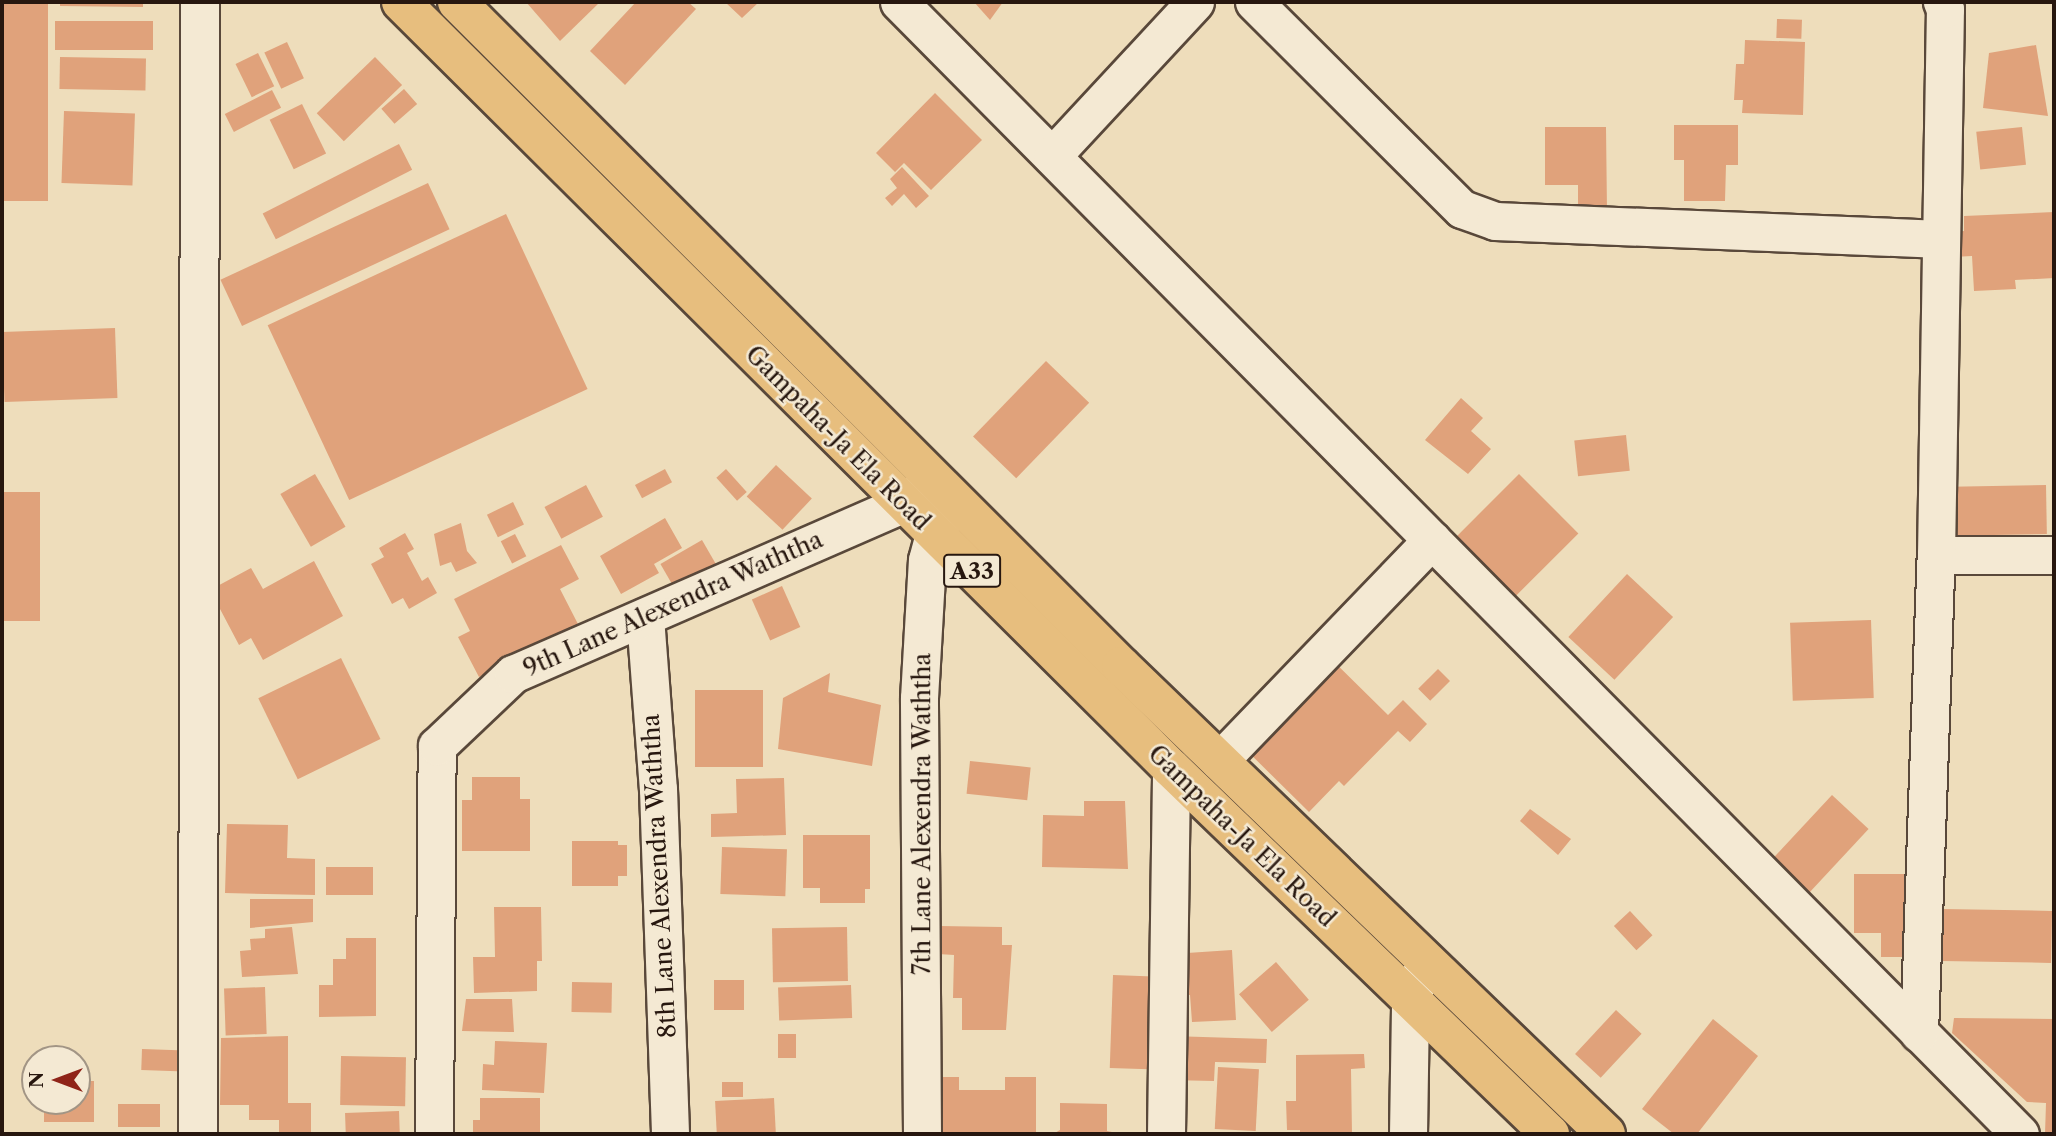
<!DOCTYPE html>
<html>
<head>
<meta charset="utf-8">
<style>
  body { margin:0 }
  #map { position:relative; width:2056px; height:1136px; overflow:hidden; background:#edb; font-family:"Libre Caslon Text",serif }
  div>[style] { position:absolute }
  .building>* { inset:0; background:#e0a27b; transform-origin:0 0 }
  .roads { filter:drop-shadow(2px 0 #59483a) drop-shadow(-2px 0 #59483a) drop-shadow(0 2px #59483a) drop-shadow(0 -2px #59483a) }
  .street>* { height:37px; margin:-18.5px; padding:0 18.5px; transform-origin:18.5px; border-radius:18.5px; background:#f4e9d3 }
  .secondary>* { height:38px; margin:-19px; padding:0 19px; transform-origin:19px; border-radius:19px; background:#f4e9d3 }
  .highway>* { height:38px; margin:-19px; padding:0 19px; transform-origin:19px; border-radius:19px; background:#e7be7e }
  span { translate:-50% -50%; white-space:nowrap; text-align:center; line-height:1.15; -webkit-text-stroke:5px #f4e9d3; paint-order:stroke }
  .shield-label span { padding:2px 5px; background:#f4e9d3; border:2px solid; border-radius:5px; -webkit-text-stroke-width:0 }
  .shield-label { font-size:23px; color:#27170f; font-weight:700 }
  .street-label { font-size:24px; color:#27170f }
  .frame { position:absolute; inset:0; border:4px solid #27170f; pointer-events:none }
  .north { position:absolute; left:21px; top:1045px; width:70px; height:70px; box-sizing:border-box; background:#f4e9d3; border:2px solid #a29585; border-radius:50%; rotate:270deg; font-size:19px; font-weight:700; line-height:28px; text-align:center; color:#27170f }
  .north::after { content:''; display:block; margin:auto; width:24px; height:32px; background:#8f2418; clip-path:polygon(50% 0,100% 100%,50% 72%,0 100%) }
</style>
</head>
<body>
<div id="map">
  <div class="building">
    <i style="left:2px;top:2px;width:46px;height:199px"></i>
    <i style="clip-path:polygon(60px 2px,143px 2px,143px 7px,60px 6px)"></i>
    <i style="clip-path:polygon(526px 2px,600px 2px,560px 41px)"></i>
    <i style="clip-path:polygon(636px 2px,688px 2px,696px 9px,625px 85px,590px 51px)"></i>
    <i style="clip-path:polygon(725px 2px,759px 2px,742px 18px)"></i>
    <i style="clip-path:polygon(974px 2px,1003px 2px,990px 20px)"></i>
    <i style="left:1777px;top:19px;width:25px;height:19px;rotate:2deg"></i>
    <i style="left:55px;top:21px;width:98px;height:29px"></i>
    <i style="clip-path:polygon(1745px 40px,1805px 42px,1803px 115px,1742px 113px,1743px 100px,1734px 100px,1736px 64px,1744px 64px)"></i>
    <i style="left:287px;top:42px;width:40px;height:25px;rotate:65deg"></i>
    <i style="clip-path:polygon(2036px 45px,2048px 116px,1983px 108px,1989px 53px)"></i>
    <i style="left:258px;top:53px;width:37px;height:25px;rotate:64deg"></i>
    <i style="left:60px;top:57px;width:86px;height:32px;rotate:1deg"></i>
    <i style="left:375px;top:57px;width:39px;height:81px;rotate:46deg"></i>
    <i style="left:404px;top:89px;width:20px;height:30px;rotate:49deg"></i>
    <i style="left:272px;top:90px;width:20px;height:53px;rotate:63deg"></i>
    <i style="clip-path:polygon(935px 93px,982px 140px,931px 190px,904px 163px,895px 172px,876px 153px)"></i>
    <i style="left:302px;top:104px;width:55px;height:36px;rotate:64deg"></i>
    <i style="left:64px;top:111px;width:71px;height:72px;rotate:2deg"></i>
    <i style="clip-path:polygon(1674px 125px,1738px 125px,1738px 165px,1726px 165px,1725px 201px,1684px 201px,1684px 160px,1674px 160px)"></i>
    <i style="clip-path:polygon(1545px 127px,1606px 127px,1607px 211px,1578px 211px,1578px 185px,1545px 185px)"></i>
    <i style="left:2022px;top:127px;width:38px;height:46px;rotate:84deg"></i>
    <i style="left:399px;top:144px;width:29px;height:153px;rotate:63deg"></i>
    <i style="clip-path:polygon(902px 167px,929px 196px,916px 208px,904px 194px,892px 206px,885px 198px,897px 188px,890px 179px)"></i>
    <i style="left:428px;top:183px;width:51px;height:229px;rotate:65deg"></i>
    <i style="clip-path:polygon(2054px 212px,2054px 278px,2015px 280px,2016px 289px,1974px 291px,1972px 256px,1953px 257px,1952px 232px,1964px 231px,1964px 216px)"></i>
    <i style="left:506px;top:214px;width:193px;height:263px;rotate:65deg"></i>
    <i style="left:115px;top:328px;width:70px;height:113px;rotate:88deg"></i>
    <i style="left:1046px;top:361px;width:60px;height:105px;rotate:44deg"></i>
    <i style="clip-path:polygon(1461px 398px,1483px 418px,1471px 431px,1491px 449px,1468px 474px,1425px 440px)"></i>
    <i style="left:1626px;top:435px;width:36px;height:52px;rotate:84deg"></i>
    <i style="left:776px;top:465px;width:49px;height:43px;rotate:43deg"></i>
    <i style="left:665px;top:469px;width:15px;height:34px;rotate:62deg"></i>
    <i style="left:726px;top:469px;width:31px;height:13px;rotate:48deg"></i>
    <i style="left:315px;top:474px;width:61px;height:40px;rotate:60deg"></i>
    <i style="left:1519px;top:474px;width:84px;height:90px;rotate:45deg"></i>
    <i style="left:586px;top:485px;width:36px;height:47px;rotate:62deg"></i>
    <i style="left:2046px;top:485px;width:49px;height:95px;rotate:89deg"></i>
    <i style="left:40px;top:492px;width:129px;height:38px;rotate:90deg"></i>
    <i style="left:513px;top:502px;width:25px;height:29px;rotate:64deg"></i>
    <i style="clip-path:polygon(665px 518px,682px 548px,654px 564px,659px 573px,621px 594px,600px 556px)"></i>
    <i style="clip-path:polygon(461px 523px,467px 551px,477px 563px,456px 572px,451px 562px,440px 566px,434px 534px)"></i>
    <i style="clip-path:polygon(405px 533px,414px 549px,407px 553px,422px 581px,428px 577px,437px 593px,409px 609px,403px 598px,392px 604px,371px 564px,384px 557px,379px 548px)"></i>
    <i style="left:515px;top:534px;width:25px;height:16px;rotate:63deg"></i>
    <i style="left:702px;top:540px;width:32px;height:48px;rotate:60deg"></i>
    <i style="clip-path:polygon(561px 545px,579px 579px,560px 589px,579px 626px,479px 677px,458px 637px,470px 631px,454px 599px)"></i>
    <i style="clip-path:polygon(314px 561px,343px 616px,263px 660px,251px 638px,239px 645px,210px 590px,251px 568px,263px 589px)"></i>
    <i style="left:1627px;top:574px;width:63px;height:86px;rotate:43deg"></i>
    <i style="left:782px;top:586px;width:45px;height:33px;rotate:66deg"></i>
    <i style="left:1871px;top:620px;width:78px;height:81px;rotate:88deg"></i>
    <i style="clip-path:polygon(1317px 645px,1388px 715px,1403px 700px,1427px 724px,1410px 742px,1398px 731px,1344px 786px,1339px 781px,1309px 812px,1231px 735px)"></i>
    <i style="left:341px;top:658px;width:90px;height:92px;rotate:64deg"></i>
    <i style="left:1438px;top:669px;width:17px;height:28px;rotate:45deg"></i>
    <i style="clip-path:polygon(830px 673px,828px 692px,881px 705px,872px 766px,778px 749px,783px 698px)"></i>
    <i style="left:695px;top:690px;width:68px;height:77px"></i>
    <i style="left:970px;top:761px;width:61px;height:33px;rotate:6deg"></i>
    <i style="clip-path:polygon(472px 777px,520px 777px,520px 799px,530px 799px,530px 851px,462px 851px,462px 800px,472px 800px)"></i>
    <i style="clip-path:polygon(784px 778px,786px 835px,711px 837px,711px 814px,737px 813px,736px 779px)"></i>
    <i style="left:1832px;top:795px;width:50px;height:87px;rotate:43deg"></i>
    <i style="clip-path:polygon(1084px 801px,1125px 801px,1128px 869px,1042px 867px,1043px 815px,1084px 816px)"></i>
    <i style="clip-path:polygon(1530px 809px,1571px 839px,1558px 855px,1520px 821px)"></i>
    <i style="clip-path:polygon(227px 824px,288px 825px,287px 858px,315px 859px,315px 895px,225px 893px)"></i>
    <i style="clip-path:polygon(803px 835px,870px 835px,870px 889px,865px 889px,865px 903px,820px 903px,820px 888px,803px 888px)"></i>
    <i style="clip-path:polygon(572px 841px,618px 841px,618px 845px,627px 845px,627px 876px,618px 876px,618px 886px,572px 886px)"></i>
    <i style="left:722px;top:847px;width:65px;height:47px;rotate:2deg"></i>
    <i style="left:326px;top:867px;width:47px;height:28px"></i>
    <i style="clip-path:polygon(1854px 874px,1908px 874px,1908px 957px,1881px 957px,1881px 933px,1854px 933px)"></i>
    <i style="clip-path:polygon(250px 899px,313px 899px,313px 922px,250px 928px)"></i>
    <i style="clip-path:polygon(494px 907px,541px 907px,542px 961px,537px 961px,537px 991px,474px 993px,473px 957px,495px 957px)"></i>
    <i style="left:1943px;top:909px;width:109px;height:52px;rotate:1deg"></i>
    <i style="left:1630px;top:911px;width:33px;height:22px;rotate:47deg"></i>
    <i style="clip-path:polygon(939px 926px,1002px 927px,1002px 945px,1012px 945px,1006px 1030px,962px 1030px,962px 998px,953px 998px,954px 955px,938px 954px)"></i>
    <i style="clip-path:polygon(292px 927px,298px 974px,242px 977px,240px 951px,251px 950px,250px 939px,265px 938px,265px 929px)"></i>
    <i style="left:847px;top:927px;width:54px;height:75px;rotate:89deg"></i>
    <i style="clip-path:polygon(346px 938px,376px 938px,376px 1016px,319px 1017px,319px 985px,333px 985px,333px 959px,346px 959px)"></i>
    <i style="clip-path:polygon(1232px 950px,1236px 1020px,1192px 1022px,1190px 995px,1173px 996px,1172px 964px,1188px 963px,1187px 953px)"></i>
    <i style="left:1276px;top:962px;width:50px;height:49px;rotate:49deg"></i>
    <i style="left:1113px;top:975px;width:47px;height:93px;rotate:2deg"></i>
    <i style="left:744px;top:980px;width:30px;height:30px;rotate:90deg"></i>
    <i style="left:572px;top:982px;width:40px;height:30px;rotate:1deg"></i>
    <i style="left:851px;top:985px;width:33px;height:73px;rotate:88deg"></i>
    <i style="left:265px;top:987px;width:47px;height:41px;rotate:88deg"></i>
    <i style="clip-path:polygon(466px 999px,512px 999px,514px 1032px,462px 1031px)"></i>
    <i style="left:1616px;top:1010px;width:35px;height:60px;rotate:43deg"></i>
    <i style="clip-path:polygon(1954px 1018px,2054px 1019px,2054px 1134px,2045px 1134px,2046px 1103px,2027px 1102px,1952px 1033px)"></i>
    <i style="clip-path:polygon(1713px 1019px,1758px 1056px,1697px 1134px,1674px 1134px,1642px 1109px)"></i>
    <i style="left:796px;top:1034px;width:24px;height:18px;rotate:90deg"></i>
    <i style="clip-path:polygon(288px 1036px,288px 1103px,311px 1103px,311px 1134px,279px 1134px,279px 1120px,249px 1120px,249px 1105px,220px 1105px,221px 1038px)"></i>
    <i style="clip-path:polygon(1171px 1036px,1267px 1039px,1266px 1063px,1215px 1062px,1214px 1081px,1169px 1080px)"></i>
    <i style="clip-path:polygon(495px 1041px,547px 1043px,544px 1093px,482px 1090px,483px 1064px,494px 1065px)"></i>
    <i style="left:142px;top:1049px;width:36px;height:21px;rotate:2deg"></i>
    <i style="clip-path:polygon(1364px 1054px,1365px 1068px,1351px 1069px,1352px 1134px,1300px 1134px,1300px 1130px,1287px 1130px,1286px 1101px,1296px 1101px,1296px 1055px)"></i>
    <i style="left:341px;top:1056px;width:65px;height:49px;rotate:1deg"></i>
    <i style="left:1218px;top:1067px;width:41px;height:62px;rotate:3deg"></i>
    <i style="clip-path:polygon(942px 1077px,959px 1077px,959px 1090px,1005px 1090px,1005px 1077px,1036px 1077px,1036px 1134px,942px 1134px)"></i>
    <i style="clip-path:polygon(77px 1081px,94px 1081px,94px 1122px,44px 1122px,44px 1101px,77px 1101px)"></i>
    <i style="left:743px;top:1082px;width:15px;height:21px;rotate:90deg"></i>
    <i style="clip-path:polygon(480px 1098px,540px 1098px,540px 1134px,473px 1134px,473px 1120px,480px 1120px)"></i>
    <i style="left:774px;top:1098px;width:36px;height:59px;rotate:87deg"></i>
    <i style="clip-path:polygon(1060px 1103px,1107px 1104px,1107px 1131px,1122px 1134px,1053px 1134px,1060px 1130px)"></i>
    <i style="left:160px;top:1104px;width:23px;height:42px;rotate:90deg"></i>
    <i style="left:399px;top:1111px;width:23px;height:54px;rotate:88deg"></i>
  </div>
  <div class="roads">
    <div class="street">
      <i style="left:899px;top:2px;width:1593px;rotate:45.28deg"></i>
      <i style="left:1254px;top:2px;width:293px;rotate:44.9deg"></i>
      <i style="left:1462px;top:209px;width:35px;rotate:20deg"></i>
      <i style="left:1495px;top:221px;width:446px;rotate:2.3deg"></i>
      <i style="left:1052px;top:156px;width:210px;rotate:-47.1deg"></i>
      <i style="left:1936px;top:555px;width:118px"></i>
      <i style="left:645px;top:617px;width:172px;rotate:85.7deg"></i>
      <i style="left:658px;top:789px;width:345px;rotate:88deg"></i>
      <i style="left:1219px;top:761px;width:307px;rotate:-46.1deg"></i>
      <i style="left:1919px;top:1033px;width:478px;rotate:-88deg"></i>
      <i style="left:1936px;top:555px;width:546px;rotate:-89.06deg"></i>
      <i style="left:1945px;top:9px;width:8px;rotate:-113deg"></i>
      <i style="left:434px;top:1134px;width:388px;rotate:-89.6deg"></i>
      <i style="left:437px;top:746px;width:105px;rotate:-43.5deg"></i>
      <i style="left:513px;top:674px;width:425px;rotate:-23.6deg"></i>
      <i style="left:903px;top:504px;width:33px;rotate:-40deg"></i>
      <i style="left:922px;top:1134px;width:436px;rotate:-90.4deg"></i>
      <i style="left:919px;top:698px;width:138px;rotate:-86.7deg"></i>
      <i style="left:927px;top:560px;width:28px;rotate:-75deg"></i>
      <i style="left:934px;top:533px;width:27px;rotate:-56deg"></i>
      <i style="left:1166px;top:1134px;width:366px;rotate:-89.2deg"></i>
      <i style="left:1408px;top:1134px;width:133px;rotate:-89.1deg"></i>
      <i style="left:1410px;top:1001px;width:27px;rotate:-70deg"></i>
    </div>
    <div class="secondary">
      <i style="left:198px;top:1134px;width:1132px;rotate:-89.9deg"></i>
    </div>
    <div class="highway">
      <i style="left:401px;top:2px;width:1086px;rotate:44.85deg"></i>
      <i style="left:1171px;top:768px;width:527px;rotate:44deg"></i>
      <i style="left:457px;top:2px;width:939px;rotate:45deg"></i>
      <i style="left:1121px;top:666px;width:674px;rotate:43.98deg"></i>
    </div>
  </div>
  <div class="shield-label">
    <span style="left:972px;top:571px">A33</span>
  </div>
  <div class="street-label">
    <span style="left:838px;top:438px;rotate:45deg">Gampaha-Ja Ela Road</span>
    <span style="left:673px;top:604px;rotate:-24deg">9th Lane Alexendra Waththa</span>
    <span style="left:922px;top:814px;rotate:-90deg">7th Lane Alexendra Waththa</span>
    <span style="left:1242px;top:836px;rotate:44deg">Gampaha-Ja Ela Road</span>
    <span style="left:659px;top:876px;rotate:-93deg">8th Lane Alexendra Waththa</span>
  </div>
  <div class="frame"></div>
  <div class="north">N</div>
</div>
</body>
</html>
